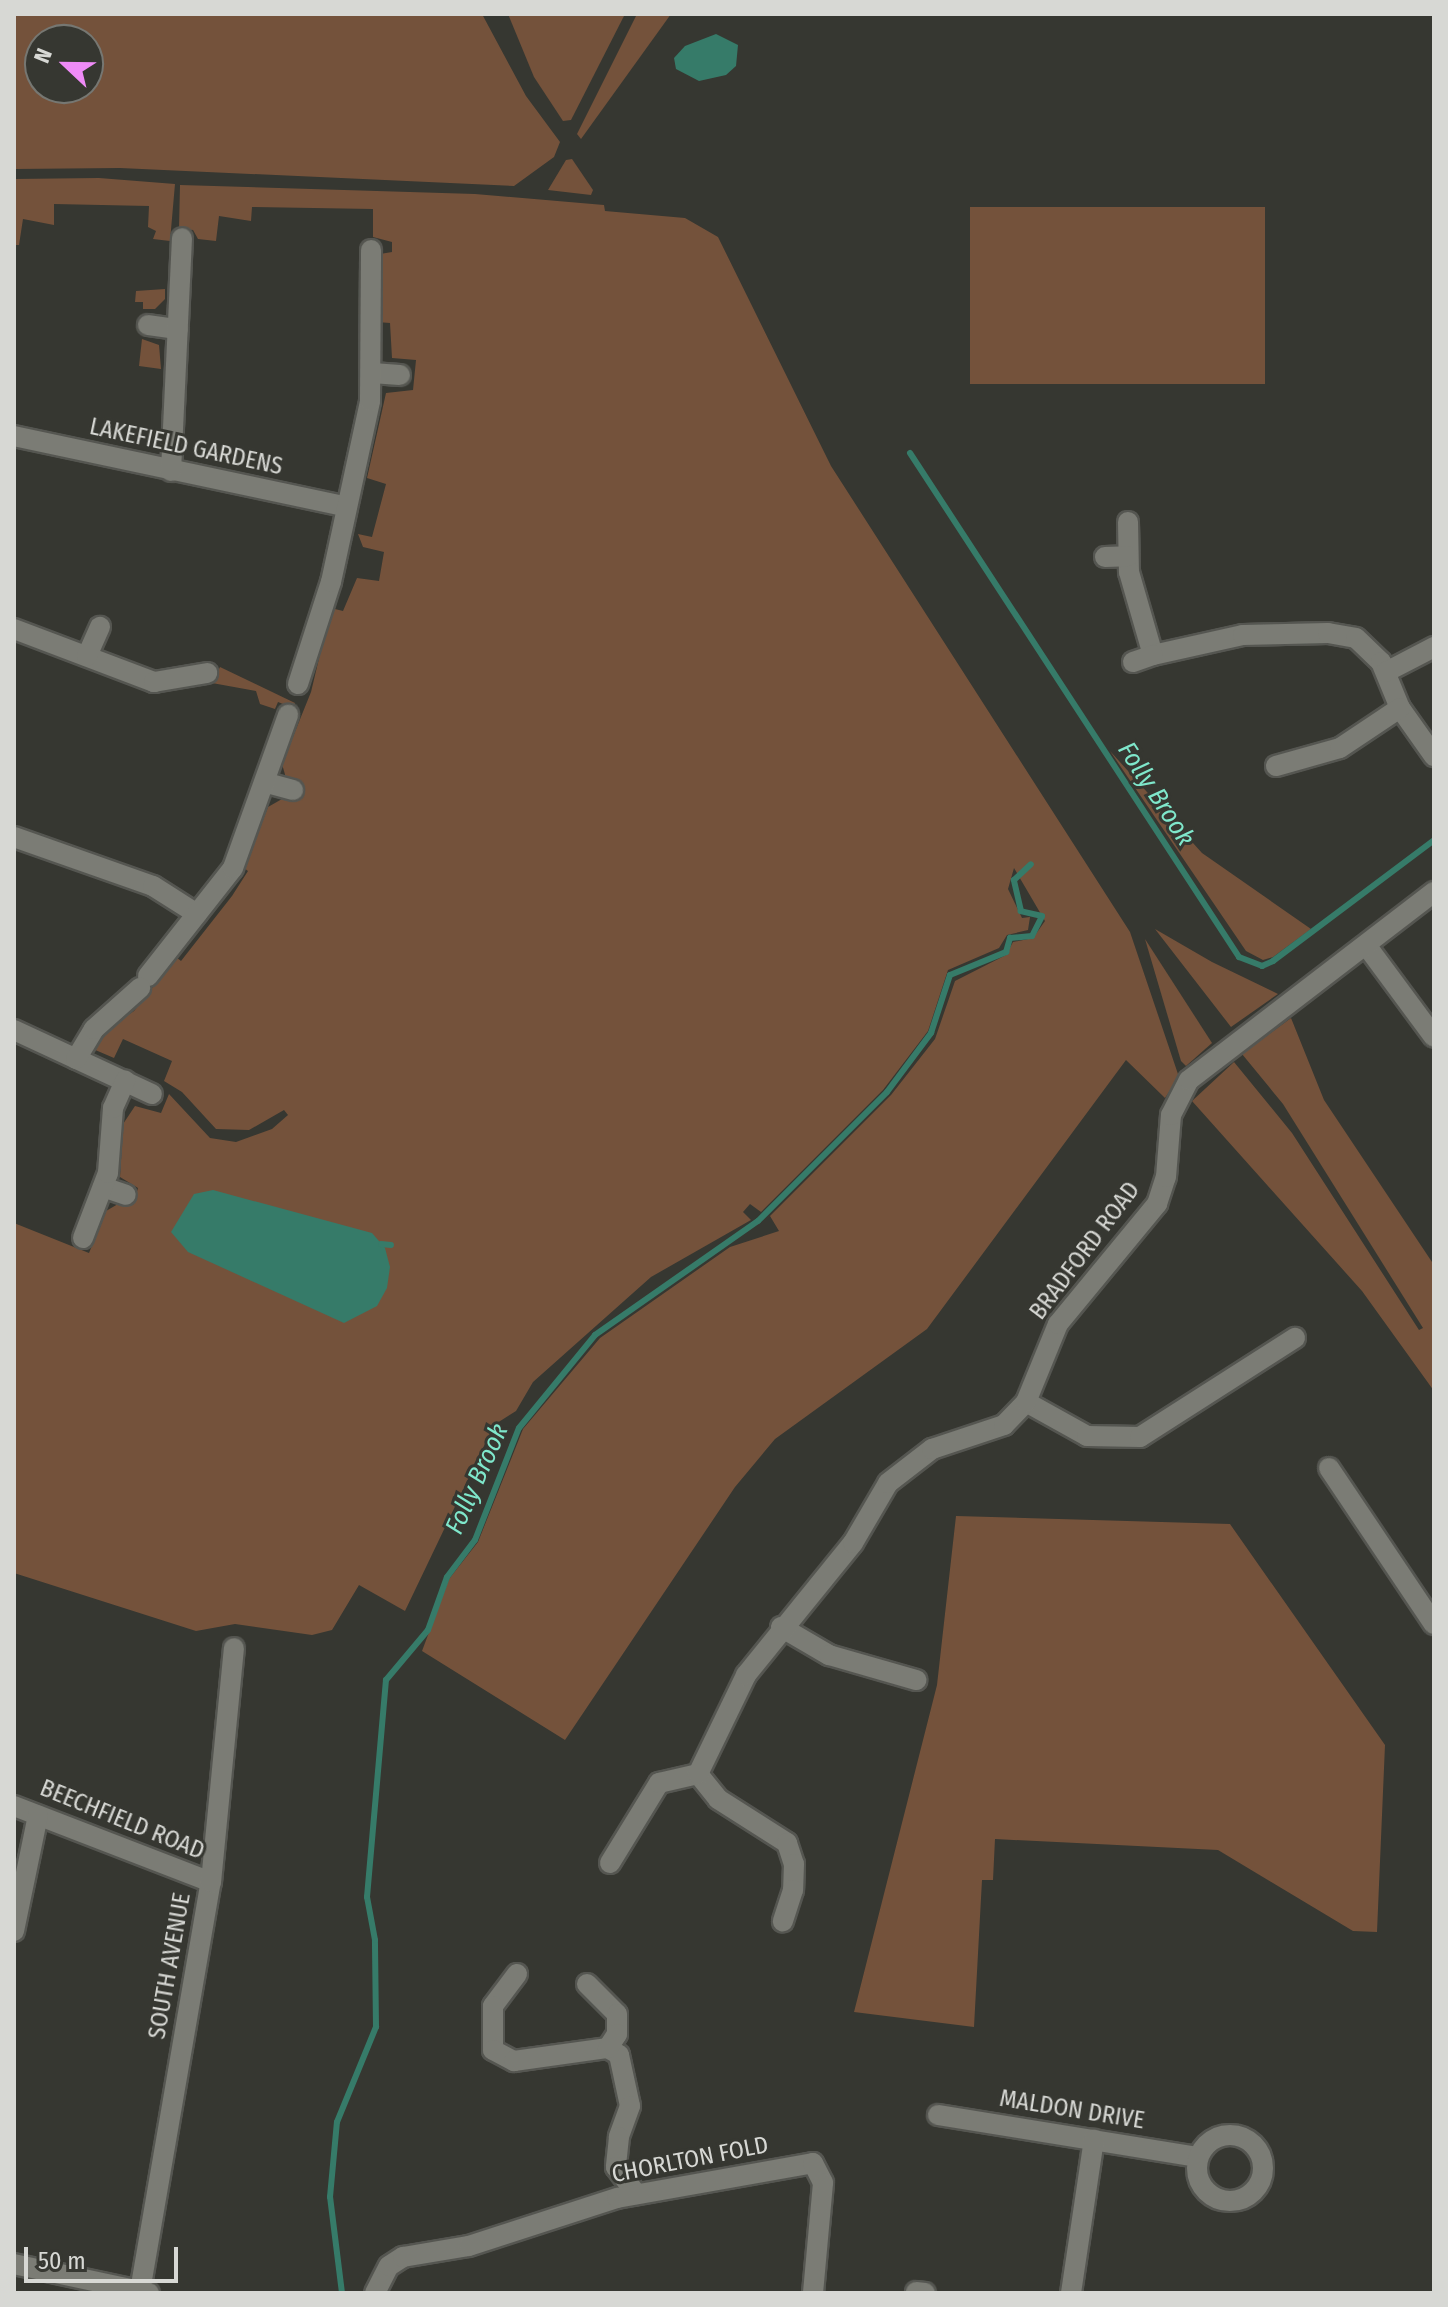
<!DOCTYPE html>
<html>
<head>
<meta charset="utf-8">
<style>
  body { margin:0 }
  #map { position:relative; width:1448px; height:2307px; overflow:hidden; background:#363731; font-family:"Fira Sans Condensed",sans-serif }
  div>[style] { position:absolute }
  .green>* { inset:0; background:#74523b; transform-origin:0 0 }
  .water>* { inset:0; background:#367b69 }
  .stream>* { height:6px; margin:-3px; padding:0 3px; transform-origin:3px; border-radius:3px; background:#367b69 }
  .roads { filter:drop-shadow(2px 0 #555651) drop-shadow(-2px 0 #555651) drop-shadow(0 2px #555651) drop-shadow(0 -2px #555651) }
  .minor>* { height:20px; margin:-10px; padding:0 10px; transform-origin:10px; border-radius:10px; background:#7b7c75 }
  .minor>.ring { margin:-10px; padding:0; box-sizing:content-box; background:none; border:20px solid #7b7c75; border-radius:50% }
  .secondary>* { height:20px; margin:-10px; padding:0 10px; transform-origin:10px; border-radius:10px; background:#7b7c75 }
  span { translate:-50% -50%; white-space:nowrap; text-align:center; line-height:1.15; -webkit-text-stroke:6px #363731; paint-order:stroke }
  .street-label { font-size:24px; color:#d7d8d4 }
  .water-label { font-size:26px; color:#7fe7cb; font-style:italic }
  .frame { position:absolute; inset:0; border:16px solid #d7d8d4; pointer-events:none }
  .north { position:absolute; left:24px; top:24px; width:80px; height:80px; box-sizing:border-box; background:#363731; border:2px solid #767772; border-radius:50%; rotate:292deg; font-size:22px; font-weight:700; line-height:32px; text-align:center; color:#d7d8d4 }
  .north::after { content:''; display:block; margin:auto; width:28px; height:36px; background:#ef8bf7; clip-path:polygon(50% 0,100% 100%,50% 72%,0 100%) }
  .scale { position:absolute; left:24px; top:2247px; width:154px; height:36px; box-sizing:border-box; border:4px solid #d7d8d4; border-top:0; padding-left:10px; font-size:24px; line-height:28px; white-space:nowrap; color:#d7d8d4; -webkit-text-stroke:6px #363731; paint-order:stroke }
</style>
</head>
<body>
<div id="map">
  <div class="green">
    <i style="clip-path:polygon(evenodd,14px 14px,482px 14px,526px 96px,560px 142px,554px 157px,514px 186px,120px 168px,14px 169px,14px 14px,40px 40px,88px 40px,88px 88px,40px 88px,40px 40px)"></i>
    <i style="clip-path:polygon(508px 14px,625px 14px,571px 120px,563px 121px,534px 77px)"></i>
    <i style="clip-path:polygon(637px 14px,671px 14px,581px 139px,577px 134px)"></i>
    <i style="clip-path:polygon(572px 159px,593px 190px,591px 195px,548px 190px,566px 160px)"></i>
    <i style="clip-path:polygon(99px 178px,175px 184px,170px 241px,153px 239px,156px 231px,148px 227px,149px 206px,54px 204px,54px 225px,23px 219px,19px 245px,14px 245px,14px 179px)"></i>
    <i style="clip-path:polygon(180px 185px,475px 194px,604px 205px,605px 211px,685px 218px,718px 237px,831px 466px,1130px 932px,1179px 1077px,1165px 1098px,1126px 1060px,927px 1329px,775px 1439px,735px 1487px,565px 1740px,422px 1651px,449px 1579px,478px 1542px,523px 1429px,600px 1338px,730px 1247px,779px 1231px,770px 1216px,891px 1095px,935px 1039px,955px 981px,1006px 955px,1013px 942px,1033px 938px,1045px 921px,1014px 868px,1008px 889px,1022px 918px,1030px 917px,1028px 930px,1007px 935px,999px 948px,948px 970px,928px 1031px,883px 1090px,761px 1212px,750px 1204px,743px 1212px,751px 1220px,651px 1277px,533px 1382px,516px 1411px,494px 1425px,405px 1611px,359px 1585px,332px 1630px,312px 1635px,235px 1624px,196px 1631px,14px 1573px,14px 1223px,89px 1253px,106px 1211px,118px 1204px,133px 1205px,138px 1188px,120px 1177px,123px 1124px,135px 1106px,161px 1113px,169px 1094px,210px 1138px,236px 1142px,272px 1129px,288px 1115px,284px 1110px,249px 1130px,216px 1129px,182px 1092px,164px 1081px,172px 1061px,123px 1039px,114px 1058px,93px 1049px,109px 1028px,134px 1011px,176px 957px,181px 961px,232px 896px,248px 871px,244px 868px,268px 807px,282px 799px,297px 801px,301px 786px,286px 778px,282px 764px,311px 692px,331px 608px,343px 611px,357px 578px,379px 581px,384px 552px,363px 547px,358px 534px,372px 537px,386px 484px,367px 478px,386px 393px,413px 390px,416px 360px,392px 358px,390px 323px,377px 322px,380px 254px,392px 252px,392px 242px,373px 237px,373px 209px,252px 207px,251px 221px,219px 216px,216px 241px,198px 239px,193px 230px,179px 229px)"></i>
    <i style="left:1265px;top:207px;width:177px;height:295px;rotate:90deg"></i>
    <i style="clip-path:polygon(165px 289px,165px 299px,155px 309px,143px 309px,143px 302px,135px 302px,136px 291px)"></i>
    <i style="clip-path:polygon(142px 339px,159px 345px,161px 369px,139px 366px)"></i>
    <i style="clip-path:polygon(220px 667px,295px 703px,293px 708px,278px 702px,275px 709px,260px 704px,256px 691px,212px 683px)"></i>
    <i style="clip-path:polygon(1110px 751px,1202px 853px,1311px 929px,1273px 957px,1263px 960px,1246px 951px)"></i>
    <i style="clip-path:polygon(1155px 929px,1212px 962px,1278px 994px,1231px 1027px)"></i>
    <i style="clip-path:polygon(1145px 939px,1212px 1043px,1186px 1066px,1181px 1061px)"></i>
    <i style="clip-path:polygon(1291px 1018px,1324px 1100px,1434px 1265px,1434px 1391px,1362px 1291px,1192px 1101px,1234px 1062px,1292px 1133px,1419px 1330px,1423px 1328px,1283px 1104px,1242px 1054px)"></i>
    <i style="clip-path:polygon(956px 1516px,1230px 1524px,1385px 1745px,1377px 1932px,1353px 1931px,1218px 1850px,995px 1839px,993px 1880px,982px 1880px,974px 2027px,854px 2012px,937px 1685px)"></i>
  </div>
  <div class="water">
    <i style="clip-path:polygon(716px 34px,738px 45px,736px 66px,726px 75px,699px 81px,676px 69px,674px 58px,685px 46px)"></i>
    <i style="clip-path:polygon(213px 1190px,372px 1233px,385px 1248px,390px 1267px,387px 1288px,377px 1306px,344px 1323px,188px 1252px,171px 1232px,194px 1194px)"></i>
  </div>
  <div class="stream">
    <i style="left:910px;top:453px;width:602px;rotate:56.86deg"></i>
    <i style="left:1239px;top:957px;width:25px;rotate:21deg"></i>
    <i style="left:1262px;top:966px;width:12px;rotate:-24deg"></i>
    <i style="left:1273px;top:961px;width:201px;rotate:-36.9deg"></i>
    <i style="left:381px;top:1244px;width:10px;rotate:6deg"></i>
    <i style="left:342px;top:2293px;width:97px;rotate:-97.1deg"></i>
    <i style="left:330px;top:2197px;width:75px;rotate:-84.7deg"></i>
    <i style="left:337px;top:2122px;width:103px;rotate:-67.7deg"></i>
    <i style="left:376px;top:2027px;width:87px;rotate:-90.7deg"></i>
    <i style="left:375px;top:1940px;width:44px;rotate:-100.5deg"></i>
    <i style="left:367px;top:1897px;width:218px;rotate:-85deg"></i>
    <i style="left:386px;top:1680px;width:65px;rotate:-50deg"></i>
    <i style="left:428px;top:1630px;width:56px;rotate:-70.3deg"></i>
    <i style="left:447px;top:1577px;width:46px;rotate:-52.9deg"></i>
    <i style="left:475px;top:1540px;width:120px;rotate:-68.6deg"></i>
    <i style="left:519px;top:1428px;width:120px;rotate:-50.7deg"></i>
    <i style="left:595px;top:1335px;width:199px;rotate:-35deg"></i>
    <i style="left:758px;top:1221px;width:182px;rotate:-45deg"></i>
    <i style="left:887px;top:1092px;width:74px;rotate:-53.3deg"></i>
    <i style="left:931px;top:1033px;width:61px;rotate:-71.9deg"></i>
    <i style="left:950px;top:975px;width:61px;rotate:-22.3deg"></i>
    <i style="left:1006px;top:952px;width:15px;rotate:-74deg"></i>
    <i style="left:1010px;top:938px;width:22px;rotate:-5deg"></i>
    <i style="left:1032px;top:936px;width:22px;rotate:-63deg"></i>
    <i style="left:1042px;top:916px;width:22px;rotate:-167deg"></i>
    <i style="left:1021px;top:911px;width:32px;rotate:-103deg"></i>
    <i style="left:1014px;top:880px;width:23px;rotate:-43deg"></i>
  </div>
  <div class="roads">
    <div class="minor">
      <i style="left:148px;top:325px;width:30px;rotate:8deg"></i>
      <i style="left:372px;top:373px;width:28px;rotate:4deg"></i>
      <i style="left:14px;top:436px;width:340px;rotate:12deg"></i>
      <i style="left:171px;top:471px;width:233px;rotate:-87.3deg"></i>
      <i style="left:1128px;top:522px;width:50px;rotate:88.9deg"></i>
      <i style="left:1129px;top:572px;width:86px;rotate:73.9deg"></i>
      <i style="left:1153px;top:655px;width:92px;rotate:-12.5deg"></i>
      <i style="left:1243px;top:635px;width:85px;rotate:-1.3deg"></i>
      <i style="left:1328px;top:633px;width:28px;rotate:10deg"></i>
      <i style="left:1356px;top:638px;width:35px;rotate:44deg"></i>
      <i style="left:1381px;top:662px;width:50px;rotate:67.6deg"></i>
      <i style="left:1400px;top:708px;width:59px;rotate:54.7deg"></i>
      <i style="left:1105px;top:557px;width:23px;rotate:-2deg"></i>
      <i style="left:14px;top:629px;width:150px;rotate:20.7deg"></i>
      <i style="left:154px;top:682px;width:54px;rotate:-9.6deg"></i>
      <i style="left:87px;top:656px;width:32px;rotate:-66deg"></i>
      <i style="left:1133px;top:662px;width:21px;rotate:-19deg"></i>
      <i style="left:1386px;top:672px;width:54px;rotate:-27.5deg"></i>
      <i style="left:298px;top:684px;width:107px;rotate:-72.1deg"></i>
      <i style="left:331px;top:582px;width:185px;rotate:-77.8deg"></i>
      <i style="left:370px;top:401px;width:151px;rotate:-89.6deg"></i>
      <i style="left:1276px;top:766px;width:66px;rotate:-15.7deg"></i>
      <i style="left:1340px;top:748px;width:72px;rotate:-33.7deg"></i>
      <i style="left:267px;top:783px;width:27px;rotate:15deg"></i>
      <i style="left:14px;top:837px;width:147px;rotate:19.4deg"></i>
      <i style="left:153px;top:886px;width:52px;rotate:32.5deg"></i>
      <i style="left:1366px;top:945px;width:114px;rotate:53.5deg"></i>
      <i style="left:148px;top:976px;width:137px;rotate:-51.8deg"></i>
      <i style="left:233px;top:868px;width:163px;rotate:-70.2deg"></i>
      <i style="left:14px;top:1030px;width:152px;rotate:24.9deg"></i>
      <i style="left:76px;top:1059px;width:35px;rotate:-59deg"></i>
      <i style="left:94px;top:1029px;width:62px;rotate:-41.7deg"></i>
      <i style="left:103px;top:1187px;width:24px;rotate:19deg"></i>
      <i style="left:83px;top:1238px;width:70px;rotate:-69deg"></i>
      <i style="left:108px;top:1173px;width:65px;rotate:-85.6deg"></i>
      <i style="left:113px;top:1108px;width:30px;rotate:-66deg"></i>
      <i style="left:1026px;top:1402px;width:70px;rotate:29.1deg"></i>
      <i style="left:1087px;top:1436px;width:53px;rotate:1.1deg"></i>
      <i style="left:1140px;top:1437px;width:184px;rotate:-32.6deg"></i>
      <i style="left:1329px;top:1468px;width:188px;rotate:56.1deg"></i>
      <i style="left:781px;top:1627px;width:56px;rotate:30.3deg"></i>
      <i style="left:829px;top:1655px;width:91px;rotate:16deg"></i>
      <i style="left:698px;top:1774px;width:32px;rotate:51deg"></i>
      <i style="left:718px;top:1799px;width:82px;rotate:32.5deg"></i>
      <i style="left:787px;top:1843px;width:22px;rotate:72deg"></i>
      <i style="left:794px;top:1864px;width:26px;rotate:92deg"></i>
      <i style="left:793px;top:1890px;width:33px;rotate:108deg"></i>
      <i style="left:14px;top:1806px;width:211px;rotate:21.1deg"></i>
      <i style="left:610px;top:1863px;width:94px;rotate:-58.5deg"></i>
      <i style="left:659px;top:1783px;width:40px;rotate:-13deg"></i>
      <i style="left:698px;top:1774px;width:110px;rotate:-64.1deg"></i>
      <i style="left:746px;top:1675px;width:170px;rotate:-51deg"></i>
      <i style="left:853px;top:1543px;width:69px;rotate:-59.7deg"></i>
      <i style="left:888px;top:1483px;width:56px;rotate:-37.7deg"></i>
      <i style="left:932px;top:1449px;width:76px;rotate:-18.4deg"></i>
      <i style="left:1004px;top:1425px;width:32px;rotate:-46deg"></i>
      <i style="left:1026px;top:1402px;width:84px;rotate:-67.7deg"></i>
      <i style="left:1058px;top:1324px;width:156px;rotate:-50.5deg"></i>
      <i style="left:1157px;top:1204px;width:28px;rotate:-72deg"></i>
      <i style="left:1166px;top:1177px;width:62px;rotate:-85.4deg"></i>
      <i style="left:1171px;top:1115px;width:39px;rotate:-63deg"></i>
      <i style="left:1189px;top:1080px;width:309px;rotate:-37.5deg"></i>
      <i style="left:14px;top:1931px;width:118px;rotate:-78.3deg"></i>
      <i style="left:517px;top:1974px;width:40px;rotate:127deg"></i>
      <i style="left:493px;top:2006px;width:44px;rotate:90deg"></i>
      <i style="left:493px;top:2050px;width:24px;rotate:28deg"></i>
      <i style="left:514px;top:2061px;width:95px;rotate:-7.9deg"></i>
      <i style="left:608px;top:2048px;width:13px;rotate:32deg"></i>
      <i style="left:619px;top:2055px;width:52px;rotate:77.8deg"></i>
      <i style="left:630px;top:2106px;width:33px;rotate:110deg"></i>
      <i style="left:619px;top:2137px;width:30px;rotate:96deg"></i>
      <i style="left:616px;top:2167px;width:34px;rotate:53deg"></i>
      <i style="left:587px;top:1984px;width:42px;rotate:45deg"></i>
      <i style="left:617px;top:2014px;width:20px;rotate:90deg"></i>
      <i style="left:617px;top:2034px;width:17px;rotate:123deg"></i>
      <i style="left:938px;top:2115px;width:263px;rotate:9.2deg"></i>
      <i class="ring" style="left:1197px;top:2135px;width:46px;height:46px"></i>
      <i style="left:140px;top:2291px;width:415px;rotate:-80.2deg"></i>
      <i style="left:211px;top:1882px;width:235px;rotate:-84.4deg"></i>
      <i style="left:916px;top:2292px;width:9px;rotate:6deg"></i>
      <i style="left:375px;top:2293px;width:30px;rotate:-63deg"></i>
      <i style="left:389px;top:2266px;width:17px;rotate:-33deg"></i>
      <i style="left:403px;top:2257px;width:67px;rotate:-9.5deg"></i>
      <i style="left:469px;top:2246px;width:156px;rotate:-18deg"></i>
      <i style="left:617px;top:2198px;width:199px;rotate:-10.1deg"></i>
      <i style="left:813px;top:2163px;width:22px;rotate:63deg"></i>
      <i style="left:823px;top:2183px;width:110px;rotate:95.2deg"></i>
      <i style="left:1071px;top:2293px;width:155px;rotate:-81.5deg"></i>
    </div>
    <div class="secondary">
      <i style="left:14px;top:2264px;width:138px;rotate:12.1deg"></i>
    </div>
  </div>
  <div class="street-label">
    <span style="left:186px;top:447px;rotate:12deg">LAKEFIELD GARDENS</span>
    <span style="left:1085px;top:1251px;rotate:-53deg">BRADFORD ROAD</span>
    <span style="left:122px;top:1820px;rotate:22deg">BEECHFIELD ROAD</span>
    <span style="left:170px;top:1966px;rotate:-80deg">SOUTH AVENUE</span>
    <span style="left:1072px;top:2110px;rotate:9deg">MALDON DRIVE</span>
    <span style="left:690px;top:2160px;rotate:-11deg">CHORLTON FOLD</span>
  </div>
  <div class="water-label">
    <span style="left:1156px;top:794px;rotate:57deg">Folly Brook</span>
    <span style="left:477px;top:1479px;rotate:-66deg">Folly Brook</span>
  </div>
  <div class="frame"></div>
  <div class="north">N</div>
  <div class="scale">50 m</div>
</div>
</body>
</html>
